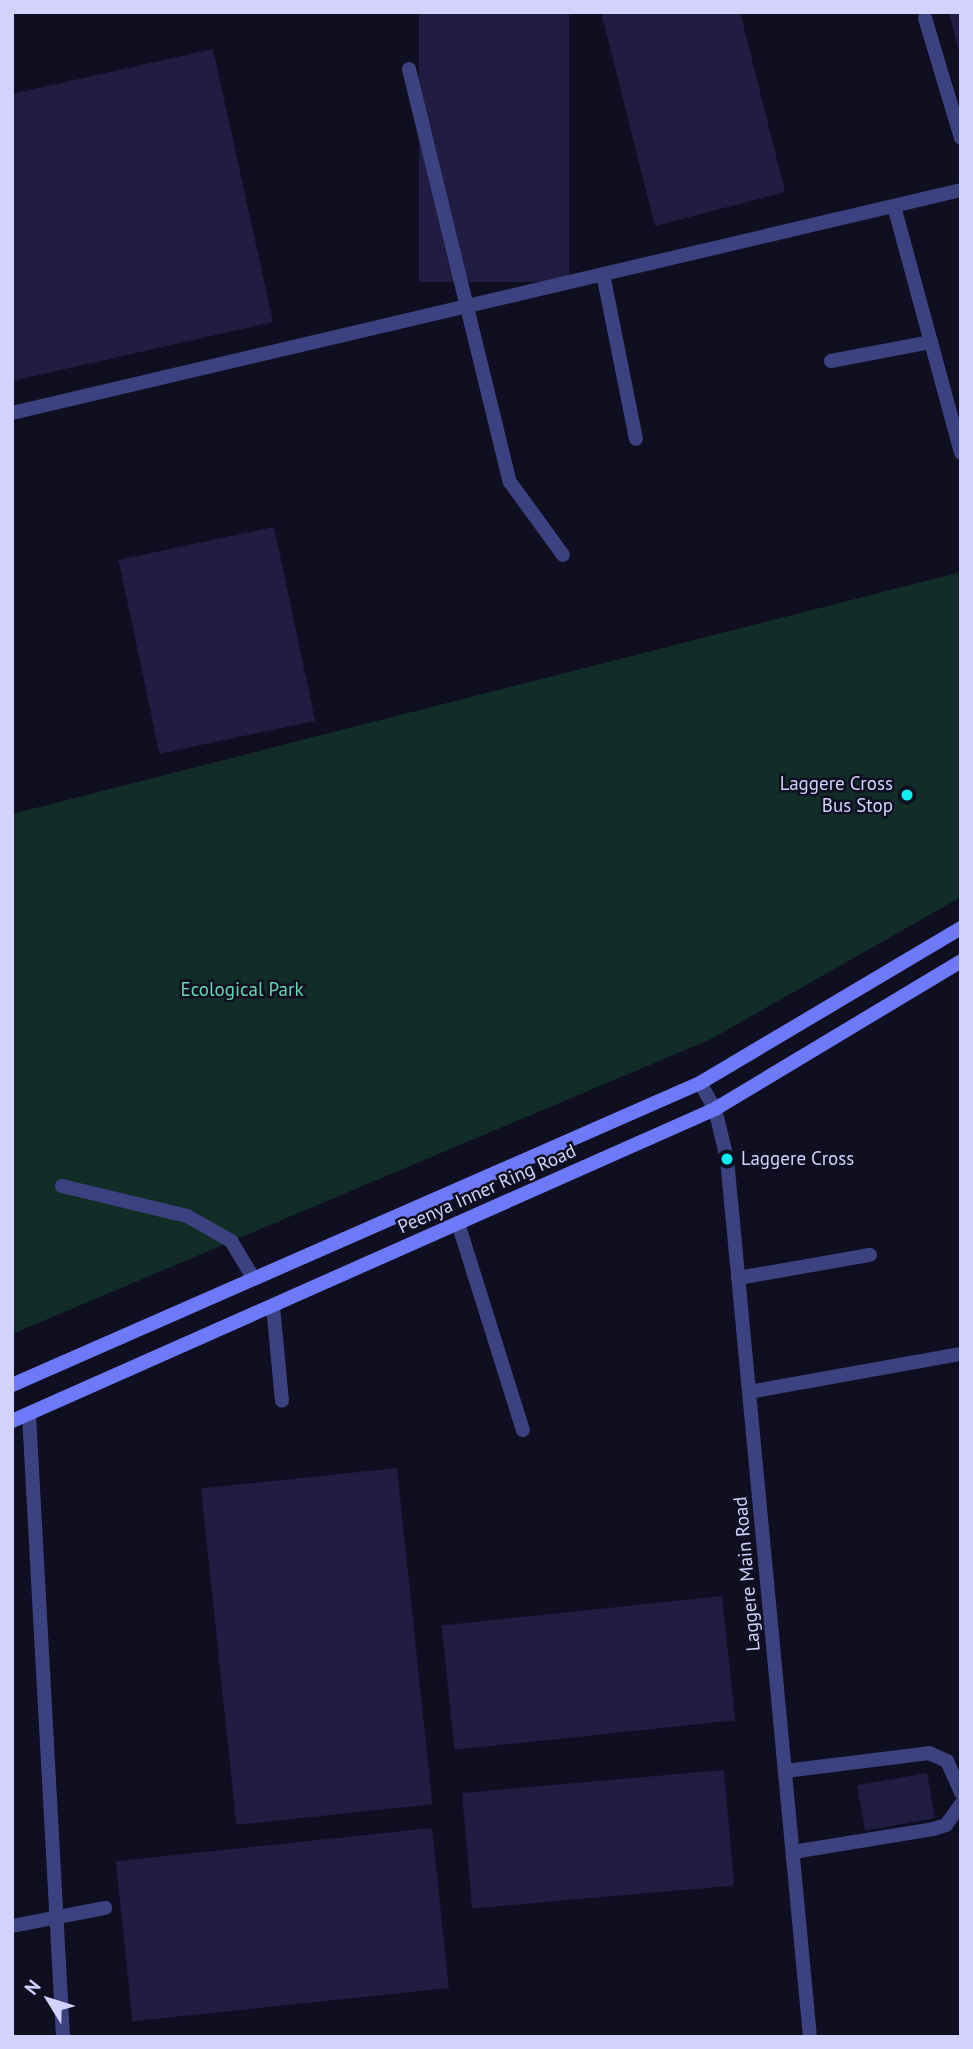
<!DOCTYPE html>
<html>
<head>
<meta charset="utf-8">
<style>
  body { margin:0 }
  #map { position:relative; width:973px; height:2049px; overflow:hidden; background:#100f22; font-family:"PT Sans",sans-serif }
  div>[style] { position:absolute }
  .green>* { inset:0; background:#122c28 }
  .building>* { inset:0; background:#201c42; transform-origin:0 0 }
  .service>* { height:14px; margin:-7px; padding:0 7px; transform-origin:7px; border-radius:7px; background:#3c417f }
  .minor>* { height:14px; margin:-7px; padding:0 7px; transform-origin:7px; border-radius:7px; background:#3c417f }
  .tertiary>* { height:14px; margin:-7px; padding:0 7px; transform-origin:7px; border-radius:7px; background:#3c417f }
  .secondary>* { height:14px; margin:-7px; padding:0 7px; transform-origin:7px; border-radius:7px; background:#6e79f8 }
  .dots>* { width:19px; height:19px; translate:-50% -50%; box-sizing:border-box; border:4px solid #100f22; border-radius:50% }
  span { translate:-50% -50%; white-space:nowrap; text-align:center; line-height:1.15; -webkit-text-stroke:5px #100f22; paint-order:stroke }
  .poi-label { font-size:19px; color:#d2d2fd }
  .right { translate:-100% -50%; text-align:right }
  .left { translate:0 -50%; text-align:left }
  .park-label { font-size:19px; color:#62d9af }
  .street-label { font-size:19px; color:#d2d2fd }
  .frame { position:absolute; inset:0; border:14px solid #d2d2fd; pointer-events:none }
  .north { position:absolute; left:14px; top:1965px; width:70px; height:70px; -webkit-text-stroke:5px #100f22; paint-order:stroke; rotate:308deg; font-size:19px; font-weight:700; line-height:28px; text-align:center; color:#d2d2fd }
  .north::after { content:''; display:block; margin:auto; width:24px; height:32px; background:#d2d2fd; clip-path:polygon(50% 0,100% 100%,50% 72%,0 100%) }
</style>
</head>
<body>
<div id="map">
  <div class="green">
    <i style="clip-path:polygon(961px 572px,961px 897px,711px 1039px,12px 1334px,12px 814px)"></i>
  </div>
  <div class="building">
    <i style="left:419px;top:12px;width:150px;height:270px"></i>
    <i style="clip-path:polygon(601px 12px,740px 12px,785px 192px,655px 226px)"></i>
    <i style="clip-path:polygon(949px 12px,961px 12px,961px 56px,960px 56px)"></i>
    <i style="clip-path:polygon(213px 49px,273px 322px,12px 381px,12px 94px)"></i>
    <i style="left:274px;top:527px;width:198px;height:159px;rotate:78deg"></i>
    <i style="left:397px;top:1468px;width:338px;height:197px;rotate:84deg"></i>
    <i style="left:722px;top:1596px;width:125px;height:282px;rotate:84deg"></i>
    <i style="left:724px;top:1770px;width:116px;height:263px;rotate:85deg"></i>
    <i style="left:927px;top:1773px;width:46px;height:71px;rotate:80deg"></i>
    <i style="left:432px;top:1828px;width:161px;height:318px;rotate:84deg"></i>
  </div>
  <div class="service">
    <i style="left:925px;top:18px;width:125px;rotate:73.3deg"></i>
    <i style="left:409px;top:69px;width:425px;rotate:76.3deg"></i>
    <i style="left:510px;top:482px;width:90px;rotate:54deg"></i>
    <i style="left:894px;top:206px;width:256px;rotate:74.8deg"></i>
    <i style="left:603px;top:274px;width:168px;rotate:78.7deg"></i>
    <i style="left:831px;top:361px;width:102px;rotate:-10.8deg"></i>
    <i style="left:12px;top:413px;width:975px;rotate:-13.22deg"></i>
    <i style="left:62px;top:1186px;width:129px;rotate:13.5deg"></i>
    <i style="left:187px;top:1216px;width:51px;rotate:29.6deg"></i>
    <i style="left:231px;top:1241px;width:44px;rotate:58.8deg"></i>
    <i style="left:458px;top:1223px;width:217px;rotate:72.6deg"></i>
    <i style="left:738px;top:1278px;width:134px;rotate:-9.9deg"></i>
    <i style="left:273px;top:1306px;width:95px;rotate:84.6deg"></i>
    <i style="left:749px;top:1392px;width:215px;rotate:-10.2deg"></i>
    <i style="left:785px;top:1771px;width:145px;rotate:-7.1deg"></i>
    <i style="left:929px;top:1753px;width:20px;rotate:24deg"></i>
    <i style="left:947px;top:1761px;width:35px;rotate:66deg"></i>
    <i style="left:793px;top:1852px;width:142px;rotate:-9.3deg"></i>
    <i style="left:933px;top:1829px;width:14px;rotate:-17deg"></i>
    <i style="left:946px;top:1825px;width:26px;rotate:-54deg"></i>
    <i style="left:12px;top:1926px;width:95px;rotate:-11deg"></i>
  </div>
  <div class="minor">
    <i style="left:29px;top:1415px;width:623px;rotate:86.87deg"></i>
  </div>
  <div class="tertiary">
    <i style="left:700px;top:1083px;width:30px;rotate:60deg"></i>
    <i style="left:715px;top:1109px;width:51px;rotate:76.5deg"></i>
    <i style="left:727px;top:1159px;width:882px;rotate:84.6deg"></i>
  </div>
  <div class="secondary">
    <i style="left:12px;top:1385px;width:751px;rotate:-23.7deg"></i>
    <i style="left:700px;top:1083px;width:304px;rotate:-30.7deg"></i>
    <i style="left:12px;top:1421px;width:769px;rotate:-23.93deg"></i>
    <i style="left:715px;top:1109px;width:287px;rotate:-31deg"></i>
  </div>
  <div class="dots">
    <i style="left:907px;top:795px;background:#0cefee"></i>
    <i style="left:727px;top:1159px;background:#0cefee"></i>
  </div>
  <div class="poi-label">
    <span class="right" style="left:893px;top:795px">Laggere Cross<br>Bus Stop</span>
    <span class="left" style="left:741px;top:1159px">Laggere Cross</span>
  </div>
  <div class="park-label">
    <span style="left:242px;top:990px">Ecological Park</span>
  </div>
  <div class="street-label">
    <span style="left:487px;top:1189px;rotate:-24deg">Peenya Inner Ring Road</span>
    <span style="left:747px;top:1574px;rotate:-95deg">Laggere Main Road</span>
  </div>
  <div class="frame"></div>
  <div class="north">N</div>
</div>
</body>
</html>
